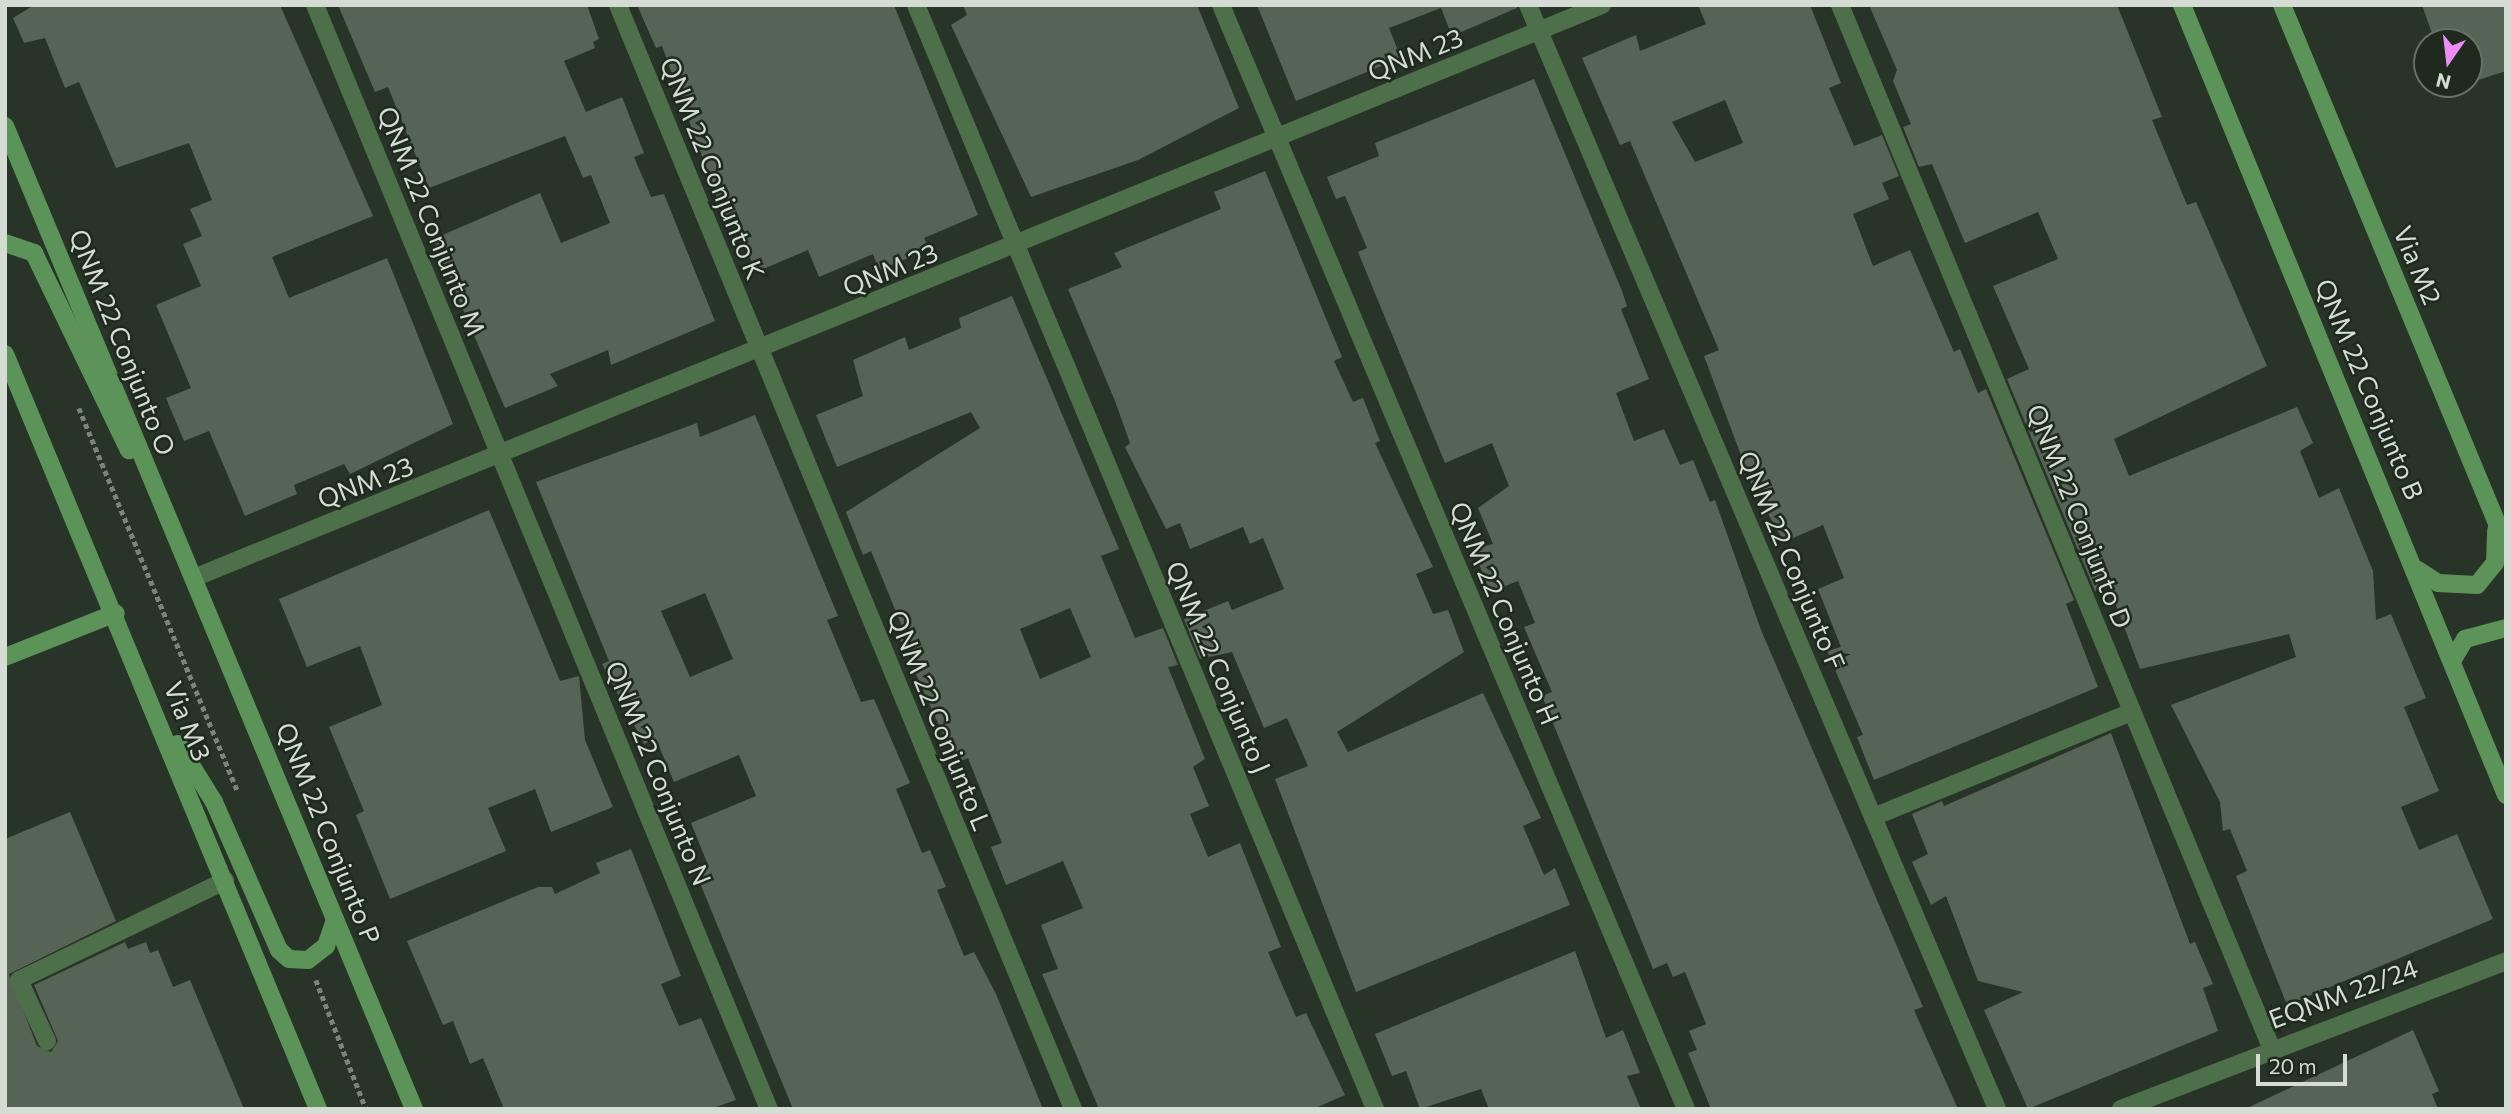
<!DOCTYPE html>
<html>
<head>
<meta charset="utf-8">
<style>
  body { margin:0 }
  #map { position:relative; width:2511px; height:1114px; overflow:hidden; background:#283427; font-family:Commissioner,sans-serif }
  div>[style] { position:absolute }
  .building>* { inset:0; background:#566455 }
  .path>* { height:4.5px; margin-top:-2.25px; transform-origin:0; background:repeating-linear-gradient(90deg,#7a8479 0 5px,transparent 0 8.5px) }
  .street>* { height:18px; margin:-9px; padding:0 9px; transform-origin:9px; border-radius:9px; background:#4d704b }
  .secondary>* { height:18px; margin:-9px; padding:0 9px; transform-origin:9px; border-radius:9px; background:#5b9358 }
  span { translate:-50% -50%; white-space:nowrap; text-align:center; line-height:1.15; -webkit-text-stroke:5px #1e2a1d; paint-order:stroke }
  .street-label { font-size:26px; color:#d4dcd4 }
  .frame { position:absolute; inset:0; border:7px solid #d4dcd4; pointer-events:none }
  .north { position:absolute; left:2413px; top:28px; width:70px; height:70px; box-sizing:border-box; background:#1e2a1d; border:2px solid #677166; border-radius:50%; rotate:194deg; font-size:19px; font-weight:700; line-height:28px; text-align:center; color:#d4dcd4 }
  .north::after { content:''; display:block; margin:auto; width:24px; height:32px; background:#ed8cf9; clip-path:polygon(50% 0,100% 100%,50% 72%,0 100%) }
  .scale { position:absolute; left:2256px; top:1054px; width:91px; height:32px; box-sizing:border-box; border:4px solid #d4dcd4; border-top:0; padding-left:9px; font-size:21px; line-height:24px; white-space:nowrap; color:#d4dcd4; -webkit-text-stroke:5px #1e2a1d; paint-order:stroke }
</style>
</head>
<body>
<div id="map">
  <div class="building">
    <i style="clip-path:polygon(34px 5px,280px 5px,373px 216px,272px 257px,289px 298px,387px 258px,453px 424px,350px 474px,344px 464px,294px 485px,297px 494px,245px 516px,209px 431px,184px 441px,166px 398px,191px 388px,156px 305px,201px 286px,183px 244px,202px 236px,190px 209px,212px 200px,189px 143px,116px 168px,79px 82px,65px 88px,45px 38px,24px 43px,13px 18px)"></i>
    <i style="clip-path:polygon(338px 5px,587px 5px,599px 39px,593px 42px,595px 48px,564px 61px,586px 112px,622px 97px,644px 153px,634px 157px,651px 197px,664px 194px,715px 321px,611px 365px,608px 350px,550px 374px,558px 386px,505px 408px,433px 239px,540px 193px,561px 243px,610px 223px,591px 175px,583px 178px,565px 136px,429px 188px,388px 87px,375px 92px)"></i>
    <i style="clip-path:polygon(637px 5px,894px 5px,978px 215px,924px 238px,930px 249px,879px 270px,873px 254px,819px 277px,808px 250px,756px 272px,731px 213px,724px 217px,662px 46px,656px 48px)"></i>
    <i style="clip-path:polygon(963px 5px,1197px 5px,1239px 108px,1138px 160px,1031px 197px,951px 25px,967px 15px)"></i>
    <i style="clip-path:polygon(1257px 5px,1517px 5px,1517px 8px,1452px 36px,1441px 8px,1389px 28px,1401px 58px,1296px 101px)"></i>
    <i style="clip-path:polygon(evenodd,1698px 5px,1810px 5px,1841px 83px,1829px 88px,1854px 146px,1882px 135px,1899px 176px,1882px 183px,1889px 199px,1853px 214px,1873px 266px,1910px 250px,1954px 352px,1960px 349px,1978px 393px,1986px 389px,2074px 600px,2066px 604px,2098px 687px,1874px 780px,1857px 737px,1863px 735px,1827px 651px,1841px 647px,1818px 589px,1844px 578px,1823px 525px,1784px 542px,1752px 485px,1704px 356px,1719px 350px,1630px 141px,1620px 145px,1582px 58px,1636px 35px,1640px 51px,1706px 24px,1698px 5px,1725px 100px,1743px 143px,1695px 162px,1672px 122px,1725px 100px)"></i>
    <i style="clip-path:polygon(1869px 5px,2117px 5px,2162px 117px,2152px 120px,2187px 205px,2196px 202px,2267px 366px,2114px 439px,2129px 476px,2297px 407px,2313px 443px,2300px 451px,2319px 498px,2339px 488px,2373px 571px,2376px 620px,2391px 614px,2426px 698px,2404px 707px,2439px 791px,2401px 807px,2419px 850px,2457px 834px,2493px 919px,2287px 1005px,2236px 876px,2247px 871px,2230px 829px,2223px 831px,2220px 802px,2171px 705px,2296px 657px,2289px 634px,2140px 669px,2108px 584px,2095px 591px,2007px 379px,2029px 369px,1993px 286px,2058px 259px,2038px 212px,1965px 243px,1932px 164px,1919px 167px,1903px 127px,1911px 124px,1893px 81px,1897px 70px)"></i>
    <i style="clip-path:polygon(2422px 5px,2506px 5px,2506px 71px,2469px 83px,2469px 42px,2435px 42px)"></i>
    <i style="clip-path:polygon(1534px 79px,1622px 291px,1627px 306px,1621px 309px,1649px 379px,1616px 393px,1634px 441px,1664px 429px,1680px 465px,1693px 460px,1710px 502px,1715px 500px,1761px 630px,1923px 1007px,1914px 1010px,1958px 1109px,1711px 1109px,1688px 1053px,1697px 1050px,1689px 1031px,1706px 1024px,1685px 972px,1673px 977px,1667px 963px,1653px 969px,1542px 696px,1552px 692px,1524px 627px,1535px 623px,1518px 581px,1490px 592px,1473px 549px,1493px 544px,1478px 508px,1509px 486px,1492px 443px,1445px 463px,1358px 252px,1367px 248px,1345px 196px,1336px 199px,1327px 177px,1379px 156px,1375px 143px)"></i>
    <i style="clip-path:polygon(1265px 171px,1342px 357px,1334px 361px,1353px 402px,1363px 398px,1380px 441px,1375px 443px,1433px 567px,1416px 574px,1433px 614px,1448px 610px,1464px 652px,1337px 732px,1348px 752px,1483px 693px,1541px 818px,1523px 826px,1544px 875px,1555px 868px,1570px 905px,1356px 992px,1275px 779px,1308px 766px,1287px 718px,1264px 728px,1232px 652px,1200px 659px,1184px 619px,1228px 601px,1232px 610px,1284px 589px,1263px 538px,1250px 544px,1243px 527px,1190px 549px,1180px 523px,1166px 529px,1125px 447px,1130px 443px,1115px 401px,1068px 289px,1122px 267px,1114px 253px,1221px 209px,1214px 192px)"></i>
    <i style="clip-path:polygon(evenodd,1012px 296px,1119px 549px,1101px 556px,1135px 638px,1163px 628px,1178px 665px,1168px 667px,1205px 759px,1193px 767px,1209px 806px,1190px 814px,1208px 857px,1240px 843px,1281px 947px,1268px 952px,1296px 1017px,1306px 1013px,1345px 1095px,1313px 1109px,1099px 1109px,1042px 974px,1058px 969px,1041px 925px,1083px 908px,1063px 861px,1006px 885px,991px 847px,1002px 843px,968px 758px,956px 763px,900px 639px,906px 636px,871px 551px,863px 555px,846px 512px,980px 428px,971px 412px,837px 467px,816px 415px,863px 396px,853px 360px,905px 337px,909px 350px,961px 328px,959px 318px,1012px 296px,1070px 608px,1091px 657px,1040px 679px,1020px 629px,1070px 608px)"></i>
    <i style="clip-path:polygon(evenodd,755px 415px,838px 616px,827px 620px,861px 702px,874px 699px,910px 783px,896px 789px,922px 853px,930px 850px,946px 887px,937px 890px,964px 956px,974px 952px,996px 994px,1043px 1109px,793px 1109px,695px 871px,708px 865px,691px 823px,756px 796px,739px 755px,674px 782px,656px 739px,644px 744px,602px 664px,609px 661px,536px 482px,697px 423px,700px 437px,755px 415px,705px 593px,733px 659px,690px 677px,661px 611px,705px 593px)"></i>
    <i style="clip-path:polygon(489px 510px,560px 681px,579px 676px,585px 740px,613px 807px,551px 832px,535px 789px,488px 808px,506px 851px,390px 899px,356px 815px,364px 811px,329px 727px,382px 705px,360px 646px,307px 667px,279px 599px)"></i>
    <i style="clip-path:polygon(2111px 733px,2190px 944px,2195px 942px,2213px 984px,2203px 988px,2218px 1031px,2028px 1109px,1984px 1010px,2023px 992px,1978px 981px,1946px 896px,1931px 905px,1912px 862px,1928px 854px,1912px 814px,1942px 801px,1944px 806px)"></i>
    <i style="clip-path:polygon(70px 812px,116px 921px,9px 974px,37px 1046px,51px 1052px,58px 1041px,34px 985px,125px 942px,128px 949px,146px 942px,150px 953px,158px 950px,173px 987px,190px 980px,244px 1109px,5px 1109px,5px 839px)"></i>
    <i style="clip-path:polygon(631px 849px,681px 976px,661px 984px,679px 1026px,701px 1018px,736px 1100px,710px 1109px,504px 1109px,483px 1058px,470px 1064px,453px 1021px,443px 1025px,407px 941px,538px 887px,552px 887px,555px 894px,600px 873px,596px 863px)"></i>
    <i style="clip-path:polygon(1575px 951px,1606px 1038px,1623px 1030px,1640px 1073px,1627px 1076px,1641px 1109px,1489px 1109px,1481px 1089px,1420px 1109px,1406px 1071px,1392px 1076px,1375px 1034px)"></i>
    <i style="clip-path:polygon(2413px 1030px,2439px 1091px,2432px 1094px,2438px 1109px,2245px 1109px)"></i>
  </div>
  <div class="path">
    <i style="left:79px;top:408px;width:415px;rotate:67.5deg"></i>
    <i style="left:316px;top:980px;width:138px;rotate:68.8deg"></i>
  </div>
  <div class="street">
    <i style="left:315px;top:5px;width:1194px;rotate:67.65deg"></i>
    <i style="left:618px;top:5px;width:1194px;rotate:67.6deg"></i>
    <i style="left:916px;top:5px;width:1196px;rotate:67.42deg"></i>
    <i style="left:1221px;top:5px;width:1198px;rotate:67.16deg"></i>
    <i style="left:1528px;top:5px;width:1199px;rotate:66.98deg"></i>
    <i style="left:1840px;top:5px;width:1128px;rotate:67.53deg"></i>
    <i style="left:196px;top:577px;width:1518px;rotate:-22.14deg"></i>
    <i style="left:1873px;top:817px;width:279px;rotate:-22.1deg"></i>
    <i style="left:47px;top:1041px;width:67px;rotate:-114.7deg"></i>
    <i style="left:19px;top:980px;width:229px;rotate:-25.7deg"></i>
    <i style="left:2121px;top:1109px;width:412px;rotate:-21deg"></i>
  </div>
  <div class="secondary">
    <i style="left:2182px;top:5px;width:854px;rotate:67.7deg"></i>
    <i style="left:2282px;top:5px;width:585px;rotate:67.47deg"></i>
    <i style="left:5px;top:126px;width:1065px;rotate:67.41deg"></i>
    <i style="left:5px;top:243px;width:31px;rotate:19deg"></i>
    <i style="left:34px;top:253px;width:219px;rotate:64.3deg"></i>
    <i style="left:5px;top:354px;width:817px;rotate:67.48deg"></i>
    <i style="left:2418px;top:570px;width:24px;rotate:33deg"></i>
    <i style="left:2438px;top:583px;width:39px;rotate:3deg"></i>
    <i style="left:2477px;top:585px;width:28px;rotate:-51deg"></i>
    <i style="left:2495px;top:563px;width:33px;rotate:-88deg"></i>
    <i style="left:5px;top:657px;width:119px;rotate:-21.6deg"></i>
    <i style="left:2452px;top:661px;width:26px;rotate:-59deg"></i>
    <i style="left:2465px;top:639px;width:42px;rotate:-15deg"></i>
    <i style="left:178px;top:744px;width:68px;rotate:58.2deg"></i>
    <i style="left:214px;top:802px;width:162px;rotate:66.3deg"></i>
    <i style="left:279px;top:950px;width:13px;rotate:42deg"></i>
    <i style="left:289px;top:959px;width:19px;rotate:3deg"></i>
    <i style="left:308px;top:960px;width:23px;rotate:-38deg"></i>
    <i style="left:326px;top:946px;width:28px;rotate:-71deg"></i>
  </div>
  <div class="street-label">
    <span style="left:1415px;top:54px;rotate:-22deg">QNM 23</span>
    <span style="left:713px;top:168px;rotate:68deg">QNM 22 Conjunto K</span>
    <span style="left:432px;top:221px;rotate:68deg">QNM 22 Conjunto M</span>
    <span style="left:2418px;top:265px;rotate:67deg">Via M2</span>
    <span style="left:890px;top:269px;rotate:-22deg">QNM 23</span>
    <span style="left:123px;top:342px;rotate:68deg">QNM 22 Conjunto O</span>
    <span style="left:2370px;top:389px;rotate:67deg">QNM 22 Conjunto B</span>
    <span style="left:365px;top:482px;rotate:-21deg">QNM 23</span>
    <span style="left:2080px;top:516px;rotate:68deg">QNM 22 Conjunto D</span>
    <span style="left:1792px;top:560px;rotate:67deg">QNM 22 Conjunto F</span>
    <span style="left:1505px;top:613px;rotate:67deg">QNM 22 Conjunto H</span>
    <span style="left:1219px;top:667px;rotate:67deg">QNM 22 Conjunto J</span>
    <span style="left:940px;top:720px;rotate:68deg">QNM 22 Conjunto L</span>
    <span style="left:188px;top:721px;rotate:68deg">Via M3</span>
    <span style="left:659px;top:773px;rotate:68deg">QNM 22 Conjunto N</span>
    <span style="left:329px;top:833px;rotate:68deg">QNM 22 Conjunto P</span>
    <span style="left:2343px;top:993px;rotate:-20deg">EQNM 22/24</span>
  </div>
  <div class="frame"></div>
  <div class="north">N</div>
  <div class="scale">20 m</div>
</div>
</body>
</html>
